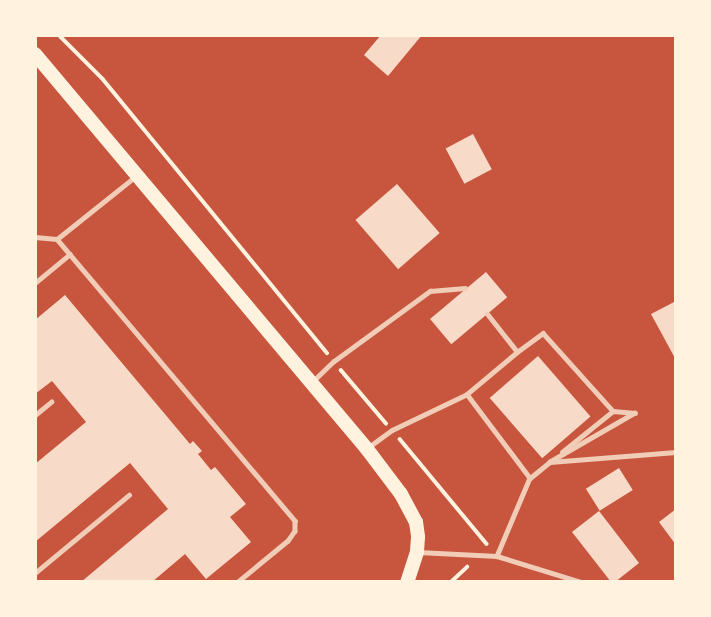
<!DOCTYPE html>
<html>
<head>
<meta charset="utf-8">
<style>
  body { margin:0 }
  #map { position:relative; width:711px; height:617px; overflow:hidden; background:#c8553d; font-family:Barlow,sans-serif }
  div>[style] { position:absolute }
  .building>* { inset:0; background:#f7dbc8; transform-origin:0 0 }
  .path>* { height:3.5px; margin:-1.75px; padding:0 1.75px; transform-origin:1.75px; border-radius:1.75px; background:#fff3e0 }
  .service>* { height:4.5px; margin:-2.25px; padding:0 2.25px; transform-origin:2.25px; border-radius:2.25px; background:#f1ccb7 }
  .primary>* { height:14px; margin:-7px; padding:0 7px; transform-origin:7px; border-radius:7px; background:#fff3e0 }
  span { translate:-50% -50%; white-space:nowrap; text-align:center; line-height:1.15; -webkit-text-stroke:7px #fff3e0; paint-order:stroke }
  .frame { position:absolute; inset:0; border:37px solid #fff3e0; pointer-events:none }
</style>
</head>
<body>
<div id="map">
  <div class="building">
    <i style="clip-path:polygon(381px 35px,422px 35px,388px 76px,364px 55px)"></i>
    <i style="left:473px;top:134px;width:40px;height:31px;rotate:62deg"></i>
    <i style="left:397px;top:184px;width:65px;height:55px;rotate:49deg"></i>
    <i style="left:486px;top:272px;width:33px;height:73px;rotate:50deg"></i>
    <i style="clip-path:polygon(65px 295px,190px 444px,193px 441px,202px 451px,198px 454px,211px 470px,215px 467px,246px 504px,230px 517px,251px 542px,206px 579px,185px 554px,152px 582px,81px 582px,168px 509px,130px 463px,35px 542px,35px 464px,86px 422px,52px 381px,35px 394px,35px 320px)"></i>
    <i style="clip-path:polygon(676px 301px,676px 360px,651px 314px)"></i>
    <i style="left:538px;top:356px;width:80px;height:64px;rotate:49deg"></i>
    <i style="left:619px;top:468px;width:26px;height:39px;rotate:58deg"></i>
    <i style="clip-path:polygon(676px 509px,676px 545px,659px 522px)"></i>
    <i style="clip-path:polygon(599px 511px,639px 563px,615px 582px,611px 582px,572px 532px)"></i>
  </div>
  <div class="path">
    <i style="left:59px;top:35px;width:62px;rotate:45deg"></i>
    <i style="left:103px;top:79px;width:354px;rotate:50.7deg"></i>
    <i style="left:341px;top:370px;width:70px;rotate:49.7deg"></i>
    <i style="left:400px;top:439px;width:136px;rotate:50.4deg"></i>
    <i style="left:451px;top:582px;width:22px;rotate:-43deg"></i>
  </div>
  <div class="service">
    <i style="left:35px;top:237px;width:22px;rotate:5deg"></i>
    <i style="left:57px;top:239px;width:369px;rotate:49.8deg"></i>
    <i style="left:295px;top:521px;width:10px;rotate:90deg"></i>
    <i style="left:295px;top:531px;width:12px;rotate:125deg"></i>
    <i style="left:288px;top:541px;width:65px;rotate:140.6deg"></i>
    <i style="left:57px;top:239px;width:101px;rotate:-38.6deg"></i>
    <i style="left:35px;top:283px;width:45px;rotate:-39.6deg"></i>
    <i style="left:517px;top:352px;width:32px;rotate:-36deg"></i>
    <i style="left:543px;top:333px;width:105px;rotate:48.1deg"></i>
    <i style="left:613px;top:411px;width:22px;rotate:5deg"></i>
    <i style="left:635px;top:413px;width:98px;rotate:150deg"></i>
    <i style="left:550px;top:462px;width:126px;rotate:-4.5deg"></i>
    <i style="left:312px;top:382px;width:30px;rotate:-44deg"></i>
    <i style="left:334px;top:361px;width:119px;rotate:-36.1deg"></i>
    <i style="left:430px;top:291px;width:35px;rotate:-5deg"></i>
    <i style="left:467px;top:394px;width:105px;rotate:53.1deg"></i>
    <i style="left:530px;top:478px;width:85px;rotate:112.9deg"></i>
    <i style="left:35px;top:415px;width:21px;rotate:-39deg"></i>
    <i style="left:370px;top:446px;width:27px;rotate:-36deg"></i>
    <i style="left:392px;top:430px;width:83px;rotate:-25.6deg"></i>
    <i style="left:467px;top:394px;width:65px;rotate:-40deg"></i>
    <i style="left:517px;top:352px;width:48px;rotate:-128.3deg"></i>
    <i style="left:562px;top:452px;width:65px;rotate:-38.8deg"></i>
    <i style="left:530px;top:478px;width:26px;rotate:-39deg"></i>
    <i style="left:418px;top:552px;width:79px;rotate:2.9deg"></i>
    <i style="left:497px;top:556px;width:88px;rotate:17.2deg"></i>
    <i style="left:35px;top:573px;width:122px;rotate:-39.7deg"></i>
  </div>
  <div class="primary">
    <i style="left:35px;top:54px;width:516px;rotate:49.95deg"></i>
    <i style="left:367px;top:449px;width:56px;rotate:52.9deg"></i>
    <i style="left:401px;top:494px;width:32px;rotate:62deg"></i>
    <i style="left:416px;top:522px;width:15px;rotate:82deg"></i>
    <i style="left:418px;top:537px;width:15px;rotate:94deg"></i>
    <i style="left:417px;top:552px;width:32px;rotate:108deg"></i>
  </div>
  <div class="frame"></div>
</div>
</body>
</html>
